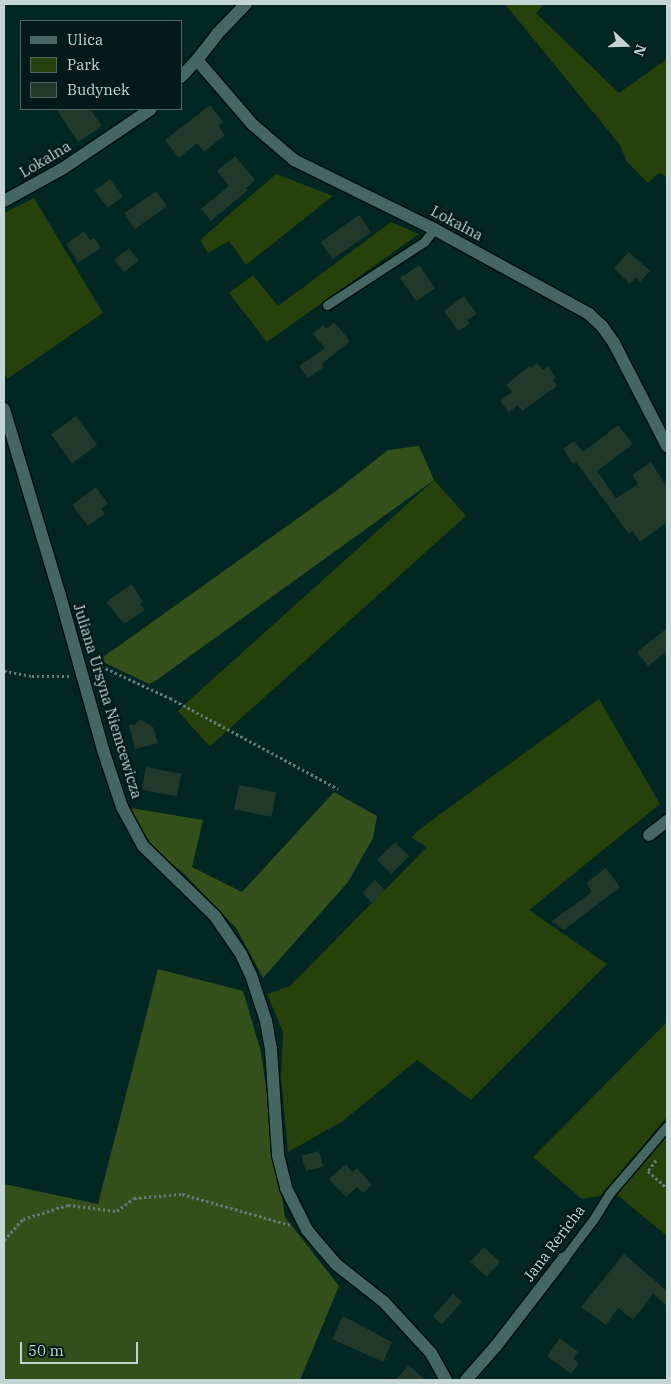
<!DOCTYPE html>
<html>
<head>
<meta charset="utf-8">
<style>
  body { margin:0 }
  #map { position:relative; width:671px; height:1384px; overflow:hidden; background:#022622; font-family:"IBM Plex Serif",serif }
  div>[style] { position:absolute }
  .green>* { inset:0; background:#26410a; transform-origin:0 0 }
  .forest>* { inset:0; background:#334f1a }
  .building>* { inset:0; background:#20392b; transform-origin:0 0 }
  .path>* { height:3px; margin-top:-1.5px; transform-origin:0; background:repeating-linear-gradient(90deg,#607c78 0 2.5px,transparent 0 5px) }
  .roads { filter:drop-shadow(1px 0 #000d0b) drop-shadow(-1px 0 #000d0b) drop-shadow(0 1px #000d0b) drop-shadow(0 -1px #000d0b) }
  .lane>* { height:9px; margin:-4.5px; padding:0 4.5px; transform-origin:4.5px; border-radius:4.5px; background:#456763 }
  .street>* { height:12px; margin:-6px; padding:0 6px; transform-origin:6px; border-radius:6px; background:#456763 }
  span { translate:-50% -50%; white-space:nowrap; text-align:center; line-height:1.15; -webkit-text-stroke:5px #021b18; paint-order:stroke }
  .street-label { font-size:15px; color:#c3d6d3 }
  .frame { position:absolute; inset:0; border:5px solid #c3d6d3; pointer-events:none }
  .legend { position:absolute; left:20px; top:20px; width:162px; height:90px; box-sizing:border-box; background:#021b18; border:1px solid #4f6663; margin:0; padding:6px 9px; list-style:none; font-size:15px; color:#c3d6d3 }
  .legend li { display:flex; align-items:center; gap:10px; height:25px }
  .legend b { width:25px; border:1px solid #4f6663 }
  .north { position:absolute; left:601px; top:20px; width:50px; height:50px; -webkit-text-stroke:4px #021b18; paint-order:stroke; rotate:111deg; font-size:14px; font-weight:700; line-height:20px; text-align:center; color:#c3d6d3 }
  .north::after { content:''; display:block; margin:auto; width:18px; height:22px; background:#c3d6d3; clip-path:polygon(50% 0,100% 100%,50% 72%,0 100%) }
  .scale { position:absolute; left:20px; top:1342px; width:118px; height:22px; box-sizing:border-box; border:2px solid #c3d6d3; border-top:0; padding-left:6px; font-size:15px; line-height:18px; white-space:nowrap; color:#c3d6d3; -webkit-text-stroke:4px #021b18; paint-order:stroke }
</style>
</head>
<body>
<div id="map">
  <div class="green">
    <i style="clip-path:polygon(505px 4px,544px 4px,536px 13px,619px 93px,667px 59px,667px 177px,659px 173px,648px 183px,627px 162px,620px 145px)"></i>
    <i style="clip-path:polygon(276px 174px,333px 196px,246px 265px,229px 241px,208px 253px,200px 240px)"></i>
    <i style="clip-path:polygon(34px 198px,103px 313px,7px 379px,4px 371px,4px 213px)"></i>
    <i style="clip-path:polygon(391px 222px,419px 234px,267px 342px,229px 293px,253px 275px,278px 306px)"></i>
    <i style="left:434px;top:480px;width:48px;height:345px;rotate:48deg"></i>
    <i style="clip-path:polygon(599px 699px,660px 804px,529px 910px,607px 964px,471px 1100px,417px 1060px,343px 1121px,288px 1152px,281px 1077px,283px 1032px,267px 994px,290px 986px,427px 847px,412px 838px,417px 831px)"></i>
    <i style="clip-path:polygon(667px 1022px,667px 1117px,600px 1196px,582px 1199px,533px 1157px)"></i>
    <i style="clip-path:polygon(667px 1131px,667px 1236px,615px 1193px)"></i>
  </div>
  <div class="forest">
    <i style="clip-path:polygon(419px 446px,434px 480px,154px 682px,149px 684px,99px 660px,336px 491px,388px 450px)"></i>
    <i style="clip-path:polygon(334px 792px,377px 816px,373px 838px,348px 882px,263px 978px,236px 928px,184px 874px,158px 852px,139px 829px,131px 808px,203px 820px,192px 867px,242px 892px)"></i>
    <i style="clip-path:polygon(158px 969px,243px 991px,261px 1052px,285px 1217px,339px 1286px,300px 1380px,4px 1380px,4px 1184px,98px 1204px)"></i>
  </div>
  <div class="building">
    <i style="clip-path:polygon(210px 105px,223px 122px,218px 126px,225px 135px,204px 152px,197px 143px,179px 158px,165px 140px)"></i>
    <i style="clip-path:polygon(56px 109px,90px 109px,102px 126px,78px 142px)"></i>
    <i style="clip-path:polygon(235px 156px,255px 180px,246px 188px,248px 190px,211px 221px,201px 209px,229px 186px,217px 171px)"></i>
    <i style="left:110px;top:179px;width:22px;height:19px;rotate:54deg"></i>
    <i style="left:156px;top:191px;width:19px;height:39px;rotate:55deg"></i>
    <i style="left:359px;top:215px;width:21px;height:47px;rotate:55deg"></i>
    <i style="clip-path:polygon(84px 231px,90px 240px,94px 238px,101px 248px,78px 263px,66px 244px)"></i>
    <i style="left:129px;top:248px;width:16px;height:19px;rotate:52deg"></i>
    <i style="clip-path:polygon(629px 252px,650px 271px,640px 282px,636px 277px,630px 284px,614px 268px)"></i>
    <i style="left:419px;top:265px;width:28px;height:23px;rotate:55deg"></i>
    <i style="clip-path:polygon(464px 296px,477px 314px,467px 320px,470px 324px,458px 331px,444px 311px)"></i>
    <i style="clip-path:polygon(334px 322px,350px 341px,322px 364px,324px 367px,308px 378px,299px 366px,325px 348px,313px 334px,323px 325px,326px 329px)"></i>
    <i style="clip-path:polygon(537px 363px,543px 370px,548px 366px,556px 378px,553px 380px,557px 386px,522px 411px,518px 405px,509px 412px,500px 401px,512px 392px,506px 385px,529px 366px,530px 368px)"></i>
    <i style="left:76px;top:416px;width:36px;height:31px;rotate:54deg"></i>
    <i style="clip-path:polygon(618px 425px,633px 444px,597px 471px,616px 498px,638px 484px,632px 475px,651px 462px,667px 487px,667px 522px,640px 542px,633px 531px,629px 534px,576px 462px,573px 464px,563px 449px,574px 441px,583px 452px)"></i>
    <i style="clip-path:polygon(96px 487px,108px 504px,101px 509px,105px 514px,88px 526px,72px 505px)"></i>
    <i style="clip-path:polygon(132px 584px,143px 602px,140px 604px,145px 610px,124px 624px,106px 602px)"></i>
    <i style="clip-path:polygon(667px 628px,667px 651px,648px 666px,637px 652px)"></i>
    <i style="clip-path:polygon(139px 719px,153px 727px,158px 743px,135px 749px,129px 725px,136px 724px)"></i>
    <i style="left:146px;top:767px;width:36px;height:23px;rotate:11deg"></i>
    <i style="left:239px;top:785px;width:38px;height:25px;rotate:11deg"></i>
    <i style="left:395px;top:842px;width:20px;height:25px;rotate:45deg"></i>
    <i style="clip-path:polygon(606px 868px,620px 887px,564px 930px,552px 921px,592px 892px,586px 883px)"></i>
    <i style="left:375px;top:880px;width:14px;height:18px;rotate:45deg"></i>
    <i style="left:319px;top:1151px;width:16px;height:18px;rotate:75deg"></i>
    <i style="clip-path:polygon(346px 1164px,352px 1172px,357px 1168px,372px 1185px,363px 1193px,357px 1187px,346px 1197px,329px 1179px)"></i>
    <i style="left:484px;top:1247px;width:22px;height:20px;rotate:43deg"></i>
    <i style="clip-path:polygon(624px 1254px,667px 1291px,667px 1306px,653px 1294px,633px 1320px,618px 1308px,606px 1325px,581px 1307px)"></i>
    <i style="left:453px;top:1294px;width:12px;height:30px;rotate:42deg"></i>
    <i style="clip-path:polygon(343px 1316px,392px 1342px,383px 1362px,332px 1339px)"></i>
    <i style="clip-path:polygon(560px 1338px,578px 1352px,573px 1359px,579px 1363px,571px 1374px,547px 1356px)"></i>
    <i style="clip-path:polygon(409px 1365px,425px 1380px,395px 1380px)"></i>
  </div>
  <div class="path">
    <i style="left:92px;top:662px;width:86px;rotate:24.8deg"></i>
    <i style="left:170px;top:698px;width:191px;rotate:28.4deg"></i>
    <i style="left:4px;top:671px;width:28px;rotate:10deg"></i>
    <i style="left:32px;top:676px;width:38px"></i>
    <i style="left:656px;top:1160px;width:14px;rotate:126deg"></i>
    <i style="left:648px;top:1171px;width:25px;rotate:42deg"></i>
    <i style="left:4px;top:1240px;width:28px;rotate:-48deg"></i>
    <i style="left:23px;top:1219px;width:47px;rotate:-17.3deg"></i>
    <i style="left:68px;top:1205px;width:49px;rotate:7deg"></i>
    <i style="left:117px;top:1211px;width:21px;rotate:-37deg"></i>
    <i style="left:134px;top:1198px;width:48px;rotate:-4.8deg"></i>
    <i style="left:182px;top:1194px;width:112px;rotate:16deg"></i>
  </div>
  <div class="roads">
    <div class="lane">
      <i style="left:327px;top:305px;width:116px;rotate:-33deg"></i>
      <i style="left:424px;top:242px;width:16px;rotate:-52deg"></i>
      <i style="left:564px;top:1258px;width:48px;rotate:-52.7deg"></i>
      <i style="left:593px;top:1220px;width:31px;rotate:-58deg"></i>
      <i style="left:609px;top:1194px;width:89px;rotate:-49.5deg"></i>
    </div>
    <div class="street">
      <i style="left:197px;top:60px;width:33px;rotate:-52deg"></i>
      <i style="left:217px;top:34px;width:42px;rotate:-46deg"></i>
      <i style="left:181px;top:77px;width:23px;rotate:-47deg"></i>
      <i style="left:197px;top:60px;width:84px;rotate:49.3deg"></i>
      <i style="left:252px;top:124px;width:55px;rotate:40.6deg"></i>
      <i style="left:294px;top:160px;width:156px;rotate:26.2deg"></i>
      <i style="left:434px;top:229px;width:177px;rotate:28.7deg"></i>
      <i style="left:589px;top:314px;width:18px;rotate:43deg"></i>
      <i style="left:602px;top:326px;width:21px;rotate:55deg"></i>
      <i style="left:614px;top:343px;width:116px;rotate:62.8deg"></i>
      <i style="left:4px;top:201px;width:66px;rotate:-28.9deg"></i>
      <i style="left:62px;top:169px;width:107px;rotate:-34deg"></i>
      <i style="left:4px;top:409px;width:191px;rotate:73.3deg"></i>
      <i style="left:59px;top:592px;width:164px;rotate:74.4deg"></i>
      <i style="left:103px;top:750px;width:60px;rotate:71.6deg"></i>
      <i style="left:122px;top:807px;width:44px;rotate:61.7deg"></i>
      <i style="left:143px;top:846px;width:100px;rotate:44.2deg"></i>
      <i style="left:215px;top:916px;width:46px;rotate:55.6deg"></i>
      <i style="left:241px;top:954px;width:23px;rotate:65deg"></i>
      <i style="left:251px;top:975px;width:48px;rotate:71.9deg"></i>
      <i style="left:266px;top:1021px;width:28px;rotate:80deg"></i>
      <i style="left:271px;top:1049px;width:106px;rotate:86.2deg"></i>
      <i style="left:278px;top:1155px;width:34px;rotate:76deg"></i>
      <i style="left:286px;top:1188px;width:47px;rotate:63.4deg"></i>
      <i style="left:307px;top:1230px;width:25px;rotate:50deg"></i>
      <i style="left:323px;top:1249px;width:21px;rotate:49deg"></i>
      <i style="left:337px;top:1265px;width:60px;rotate:38.2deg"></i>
      <i style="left:384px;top:1302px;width:69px;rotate:47.3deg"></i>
      <i style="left:431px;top:1353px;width:31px;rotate:61deg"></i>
      <i style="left:649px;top:835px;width:23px;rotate:-38deg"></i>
      <i style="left:466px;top:1380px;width:45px;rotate:-48.6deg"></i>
      <i style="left:496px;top:1346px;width:111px;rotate:-52.3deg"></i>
    </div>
  </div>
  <div class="street-label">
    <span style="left:45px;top:159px;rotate:-31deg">Lokalna</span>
    <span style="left:457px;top:223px;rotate:28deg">Lokalna</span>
    <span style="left:108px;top:701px;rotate:73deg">Juliana Ursyna Niemcewicza</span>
    <span style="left:554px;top:1243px;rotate:-53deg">Jana Rericha</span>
  </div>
  <div class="frame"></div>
  <ul class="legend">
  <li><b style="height:6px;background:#456763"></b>Ulica</li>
  <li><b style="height:14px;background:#26410a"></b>Park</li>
  <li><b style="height:14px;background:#20392b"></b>Budynek</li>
  </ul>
  <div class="north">N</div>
  <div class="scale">50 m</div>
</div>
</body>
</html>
